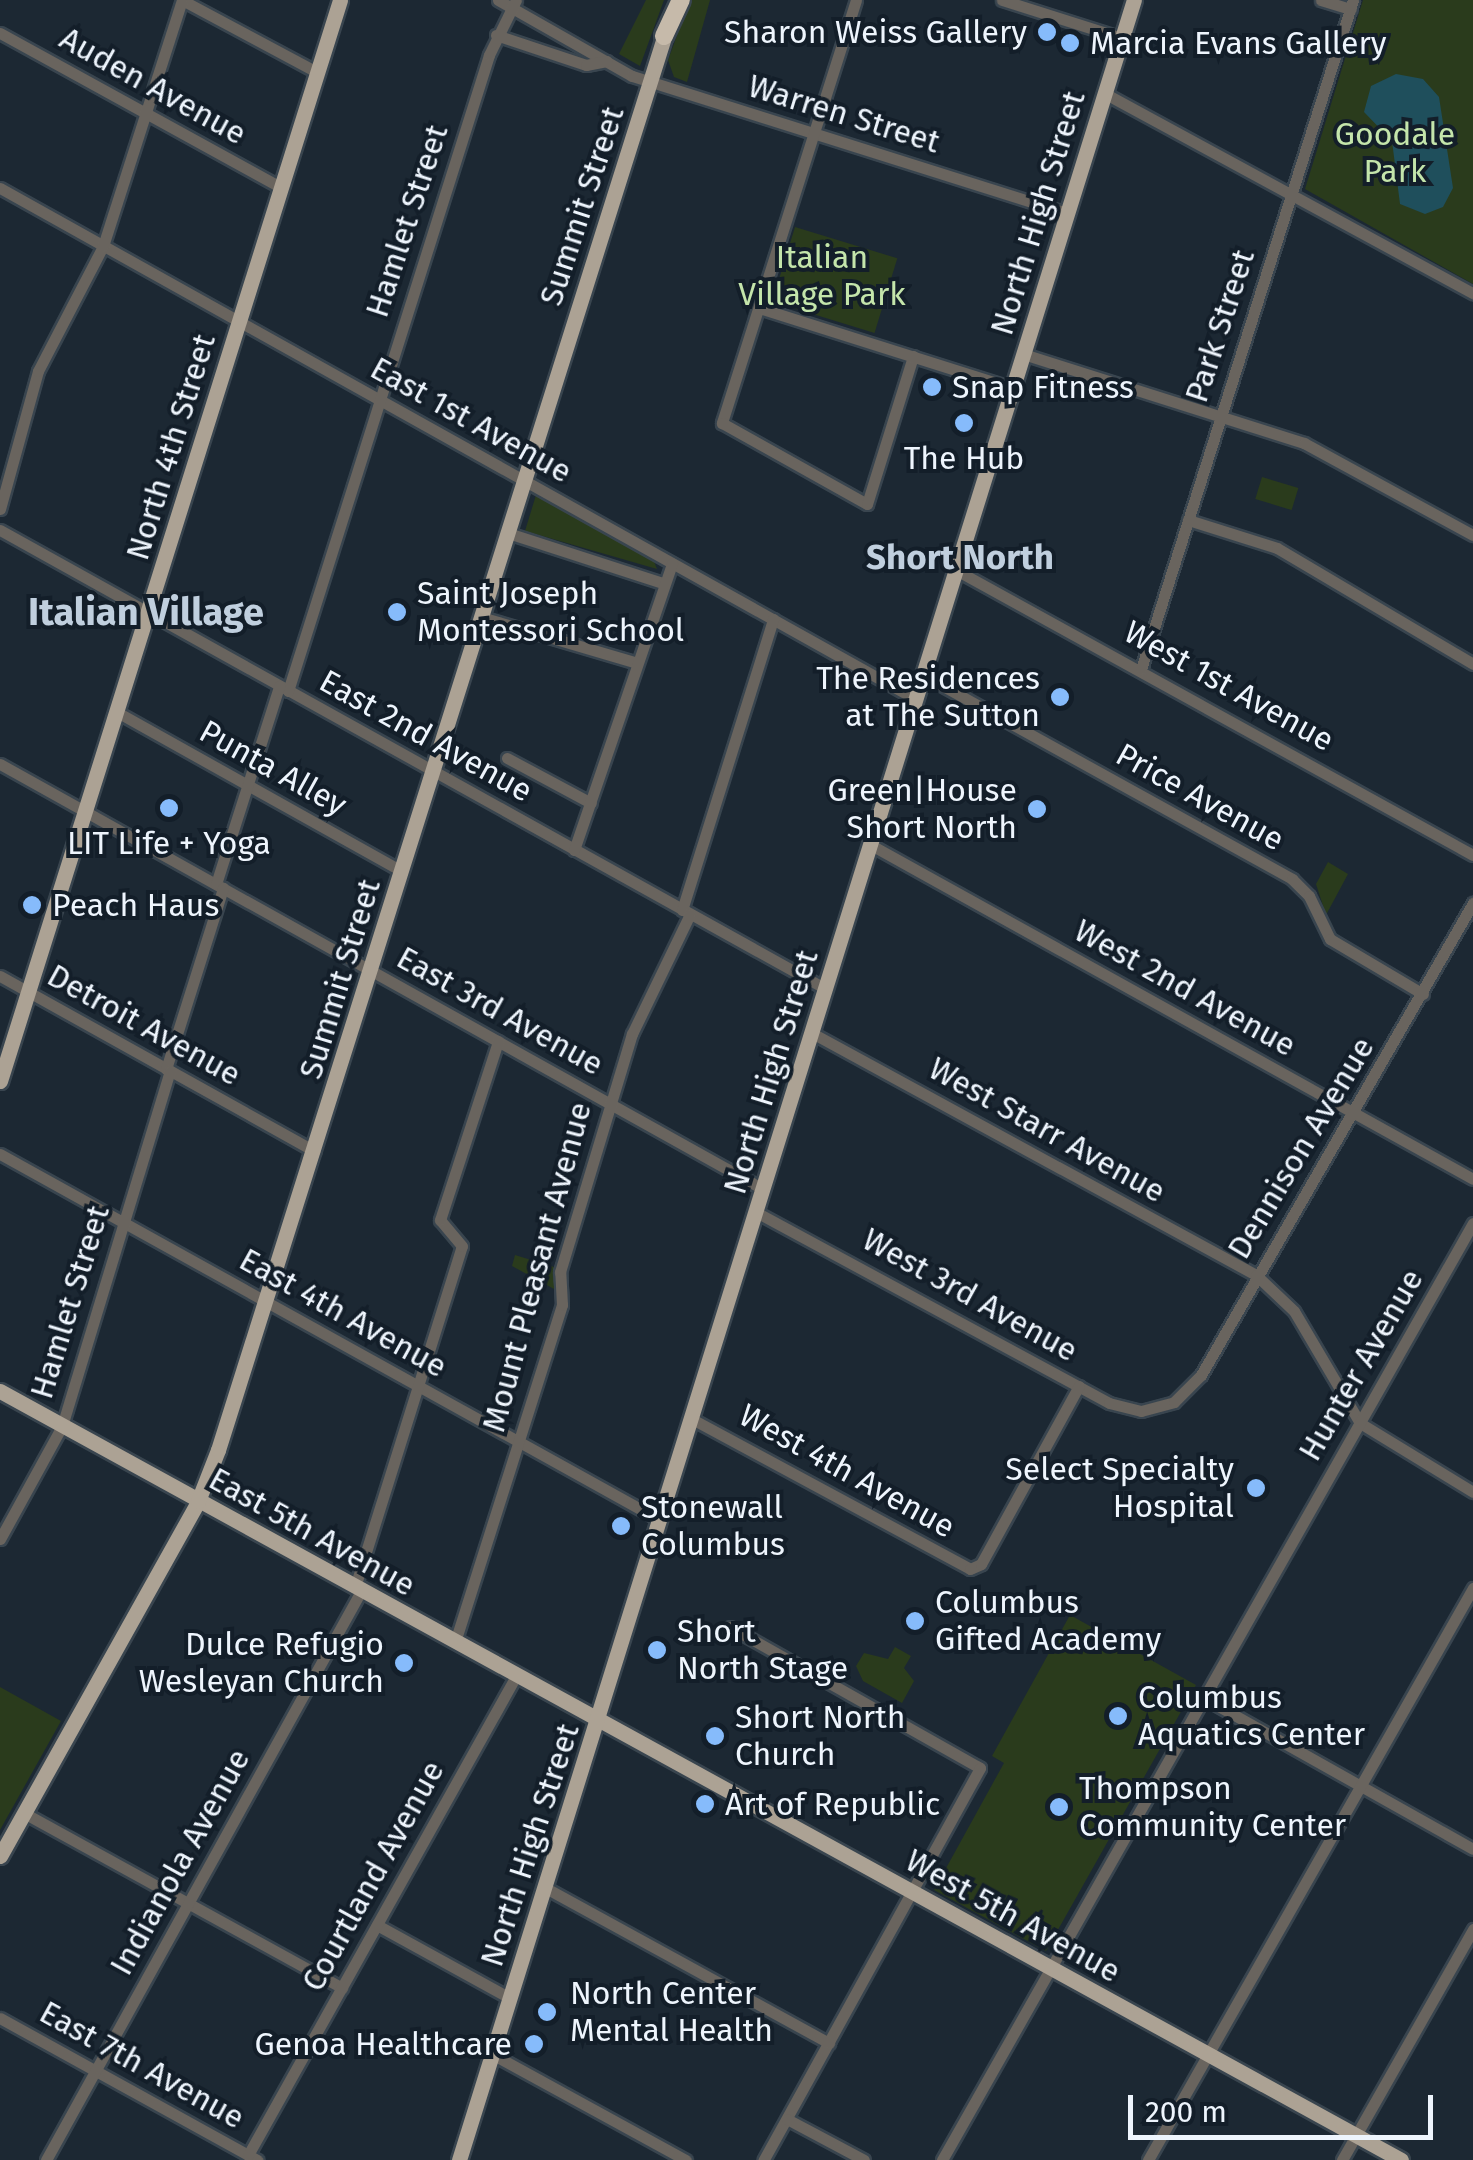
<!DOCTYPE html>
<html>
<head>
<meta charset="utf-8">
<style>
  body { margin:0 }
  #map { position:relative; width:1473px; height:2160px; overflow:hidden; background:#1c2833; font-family:"Fira Sans",sans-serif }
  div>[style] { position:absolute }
  .green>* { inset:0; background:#2a3b1c; transform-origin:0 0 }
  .water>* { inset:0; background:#1f4f5c }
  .roads { filter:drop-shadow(2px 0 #39454f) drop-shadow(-2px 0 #39454f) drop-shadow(0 2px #39454f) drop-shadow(0 -2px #39454f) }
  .minor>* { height:11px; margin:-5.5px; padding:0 5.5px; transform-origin:5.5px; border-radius:5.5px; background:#69645e }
  .major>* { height:15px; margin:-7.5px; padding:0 7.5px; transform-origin:7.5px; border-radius:7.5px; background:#aca294 }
  .highway>* { height:18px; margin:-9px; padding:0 9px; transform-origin:9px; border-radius:9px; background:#c6baaa }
  .dots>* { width:28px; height:28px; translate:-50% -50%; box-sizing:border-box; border:5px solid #131e29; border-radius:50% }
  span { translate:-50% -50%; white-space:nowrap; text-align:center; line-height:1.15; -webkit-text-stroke:8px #131e29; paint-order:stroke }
  .poi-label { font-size:32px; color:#eef5fd }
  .right { translate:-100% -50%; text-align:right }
  .left { translate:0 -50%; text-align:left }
  .street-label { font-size:32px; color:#eef5fd }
  .park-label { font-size:32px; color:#c4e5ab }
  .neighbourhood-label { font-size:35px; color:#c0cfde; font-weight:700 }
  .quarter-label { font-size:38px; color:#c0cfde; font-weight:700 }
  .scale { position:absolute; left:1128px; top:2095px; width:305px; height:45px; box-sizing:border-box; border:5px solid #eef5fd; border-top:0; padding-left:12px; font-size:30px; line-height:35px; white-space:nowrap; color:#eef5fd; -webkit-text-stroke:8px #131e29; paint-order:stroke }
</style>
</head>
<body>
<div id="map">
  <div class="green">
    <i style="clip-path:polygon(646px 0,664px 0,640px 66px,619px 54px)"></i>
    <i style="clip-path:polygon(690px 0,710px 0,687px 82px,674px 77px,668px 60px)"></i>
    <i style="clip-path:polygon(1363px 0,1473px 0,1473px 284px,1305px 189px)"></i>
    <i style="left:795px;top:227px;width:107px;height:78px;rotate:17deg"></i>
    <i style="left:1262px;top:477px;width:38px;height:23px;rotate:17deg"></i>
    <i style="clip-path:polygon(536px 495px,653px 559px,657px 569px,525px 531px)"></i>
    <i style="clip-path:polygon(1328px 862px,1348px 874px,1326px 915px,1316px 884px)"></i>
    <i style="clip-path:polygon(515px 1255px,554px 1267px,554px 1289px,512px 1266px)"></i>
    <i style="clip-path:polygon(1070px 1615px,1196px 1685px,1046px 1951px,934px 1890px,1004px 1763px,992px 1756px)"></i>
    <i style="clip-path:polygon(895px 1647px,911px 1656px,904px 1668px,914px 1681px,902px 1703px,863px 1681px,856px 1666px,864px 1653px,888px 1659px)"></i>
    <i style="clip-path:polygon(0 1687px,61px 1721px,0 1830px)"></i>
  </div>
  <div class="water">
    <i style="clip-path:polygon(1396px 74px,1423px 79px,1439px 97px,1453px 188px,1443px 207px,1425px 214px,1400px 204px,1392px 141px,1364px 112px,1371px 86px)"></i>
  </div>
  <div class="roads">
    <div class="minor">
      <i style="left:182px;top:0;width:153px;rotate:28.1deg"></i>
      <i style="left:498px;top:0;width:154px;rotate:29.6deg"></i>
      <i style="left:632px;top:76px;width:456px;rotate:17.5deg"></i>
      <i style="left:856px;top:0;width:444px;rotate:107.6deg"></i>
      <i style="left:722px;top:423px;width:166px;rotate:29.2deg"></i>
      <i style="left:867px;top:504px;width:155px;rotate:-72.7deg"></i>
      <i style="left:1002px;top:0;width:126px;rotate:17.6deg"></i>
      <i style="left:1321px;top:0;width:31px;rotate:17deg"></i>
      <i style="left:0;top:33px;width:320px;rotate:28.8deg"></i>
      <i style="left:496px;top:35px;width:95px;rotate:18.4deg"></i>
      <i style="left:586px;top:65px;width:21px;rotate:-11deg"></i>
      <i style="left:1104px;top:93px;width:420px;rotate:28.5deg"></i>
      <i style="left:0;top:188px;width:1049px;rotate:29.16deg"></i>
      <i style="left:759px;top:308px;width:266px;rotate:17.5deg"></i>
      <i style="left:1023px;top:354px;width:295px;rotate:17.6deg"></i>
      <i style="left:1304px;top:443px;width:192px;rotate:28.6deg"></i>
      <i style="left:0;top:509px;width:143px;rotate:-74.6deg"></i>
      <i style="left:38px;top:371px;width:141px;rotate:-62.5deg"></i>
      <i style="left:103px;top:246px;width:258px;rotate:-72.2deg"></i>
      <i style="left:1188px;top:520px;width:93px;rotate:17.5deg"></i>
      <i style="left:1277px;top:548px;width:228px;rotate:30.6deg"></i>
      <i style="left:0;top:530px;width:945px;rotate:29.06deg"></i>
      <i style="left:508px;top:533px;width:160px;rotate:17.9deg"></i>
      <i style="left:956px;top:570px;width:590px;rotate:28.87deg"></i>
      <i style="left:481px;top:617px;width:159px;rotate:16.4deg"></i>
      <i style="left:1141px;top:669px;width:702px;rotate:-72.42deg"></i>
      <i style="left:923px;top:675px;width:422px;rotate:28.9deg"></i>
      <i style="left:1292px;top:879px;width:24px;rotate:45deg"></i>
      <i style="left:1309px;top:896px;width:48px;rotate:64deg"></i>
      <i style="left:1330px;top:939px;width:108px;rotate:30.6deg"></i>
      <i style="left:288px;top:691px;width:667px;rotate:-72.46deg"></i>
      <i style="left:489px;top:55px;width:61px;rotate:-63.9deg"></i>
      <i style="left:117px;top:712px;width:326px;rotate:29.2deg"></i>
      <i style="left:507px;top:758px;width:95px;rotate:28.2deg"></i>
      <i style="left:0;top:764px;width:873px;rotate:29.12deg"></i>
      <i style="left:871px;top:845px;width:688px;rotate:29.02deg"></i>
      <i style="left:574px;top:850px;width:303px;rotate:-71.1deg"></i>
      <i style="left:216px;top:884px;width:208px;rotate:-72.3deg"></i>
      <i style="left:682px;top:910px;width:305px;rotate:-72.6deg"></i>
      <i style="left:0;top:976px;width:360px;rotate:29.1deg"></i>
      <i style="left:812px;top:1033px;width:506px;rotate:28.59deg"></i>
      <i style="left:1256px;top:1275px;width:52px;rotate:43.5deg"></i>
      <i style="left:1294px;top:1311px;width:130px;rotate:59.5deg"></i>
      <i style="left:1360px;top:1423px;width:132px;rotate:31.4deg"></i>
      <i style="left:166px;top:1069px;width:190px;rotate:-72.5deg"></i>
      <i style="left:0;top:1154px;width:755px;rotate:29.01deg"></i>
      <i style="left:756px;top:1212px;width:401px;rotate:28.4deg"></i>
      <i style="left:1109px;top:1403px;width:33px;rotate:14deg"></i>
      <i style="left:1141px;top:1411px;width:34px;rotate:-15deg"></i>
      <i style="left:1174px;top:1402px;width:38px;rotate:-45deg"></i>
      <i style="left:1201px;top:1375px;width:545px;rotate:-60.05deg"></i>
      <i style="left:692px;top:1419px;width:316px;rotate:28.3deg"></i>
      <i style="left:970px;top:1569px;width:12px;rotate:-24deg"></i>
      <i style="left:981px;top:1564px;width:203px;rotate:-61.2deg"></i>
      <i style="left:0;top:1539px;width:129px;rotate:-61.2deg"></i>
      <i style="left:62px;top:1426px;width:371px;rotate:-73.1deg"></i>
      <i style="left:355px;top:1587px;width:357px;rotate:-72.6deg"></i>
      <i style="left:462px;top:1246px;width:34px;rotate:-130deg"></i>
      <i style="left:440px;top:1220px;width:188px;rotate:-72deg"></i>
      <i style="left:730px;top:1627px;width:287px;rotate:29.4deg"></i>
      <i style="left:980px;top:1768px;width:448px;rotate:118.9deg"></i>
      <i style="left:455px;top:1642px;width:354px;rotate:-72.4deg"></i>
      <i style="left:562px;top:1305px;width:33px;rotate:-93deg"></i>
      <i style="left:560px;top:1272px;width:249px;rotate:-73.2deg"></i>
      <i style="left:632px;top:1034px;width:133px;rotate:-64.2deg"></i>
      <i style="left:1204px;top:1698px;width:308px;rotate:29.3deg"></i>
      <i style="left:24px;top:1813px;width:363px;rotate:28.8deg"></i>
      <i style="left:544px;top:1887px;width:325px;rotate:28.7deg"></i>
      <i style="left:377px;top:1925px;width:152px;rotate:28.8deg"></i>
      <i style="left:0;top:2018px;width:294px;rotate:28.9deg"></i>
      <i style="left:492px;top:2054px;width:221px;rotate:28.7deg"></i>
      <i style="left:787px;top:2119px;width:87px;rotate:28deg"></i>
      <i style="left:248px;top:2155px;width:549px;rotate:-60.77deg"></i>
      <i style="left:46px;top:2160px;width:650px;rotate:-61.03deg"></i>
      <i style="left:942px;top:2160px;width:1077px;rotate:-60.46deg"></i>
      <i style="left:1148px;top:2160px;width:658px;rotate:-60.4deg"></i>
      <i style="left:1342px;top:2160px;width:266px;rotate:-60.4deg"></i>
    </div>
    <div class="major">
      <i style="left:0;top:1081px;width:1133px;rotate:-72.54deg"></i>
      <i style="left:0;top:1391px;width:1598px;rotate:28.76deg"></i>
      <i style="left:0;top:1856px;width:406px;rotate:-60.8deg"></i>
      <i style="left:198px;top:1501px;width:55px;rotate:-68.6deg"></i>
      <i style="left:218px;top:1450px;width:1491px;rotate:-72.48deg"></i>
      <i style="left:459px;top:2160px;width:2263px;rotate:-72.65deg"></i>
    </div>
    <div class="highway">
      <i style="left:664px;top:36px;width:40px;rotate:-65deg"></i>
    </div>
  </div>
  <div class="dots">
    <i style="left:1047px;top:32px;background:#86bbfb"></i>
    <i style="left:1070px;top:43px;background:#86bbfb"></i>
    <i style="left:932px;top:387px;background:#86bbfb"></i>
    <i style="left:964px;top:423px;background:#86bbfb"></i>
    <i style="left:397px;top:612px;background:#86bbfb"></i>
    <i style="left:1060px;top:697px;background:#86bbfb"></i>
    <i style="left:169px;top:808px;background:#86bbfb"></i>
    <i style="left:1037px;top:809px;background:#86bbfb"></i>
    <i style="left:32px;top:905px;background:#86bbfb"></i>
    <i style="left:1256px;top:1488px;background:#86bbfb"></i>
    <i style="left:621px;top:1526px;background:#86bbfb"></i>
    <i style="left:915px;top:1621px;background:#86bbfb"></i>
    <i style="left:657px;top:1650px;background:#86bbfb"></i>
    <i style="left:404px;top:1663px;background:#86bbfb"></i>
    <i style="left:1118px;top:1716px;background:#86bbfb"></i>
    <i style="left:715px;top:1736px;background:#86bbfb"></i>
    <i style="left:705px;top:1804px;background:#86bbfb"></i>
    <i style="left:1059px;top:1807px;background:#86bbfb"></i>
    <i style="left:547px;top:2012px;background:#86bbfb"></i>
    <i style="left:534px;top:2044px;background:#86bbfb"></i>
  </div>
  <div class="poi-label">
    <span class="right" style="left:1027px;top:32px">Sharon Weiss Gallery</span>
    <span class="left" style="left:1090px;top:43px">Marcia Evans Gallery</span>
    <span class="left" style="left:952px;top:387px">Snap Fitness</span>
    <span style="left:964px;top:458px">The Hub</span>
    <span class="left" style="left:417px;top:612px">Saint Joseph<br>Montessori School</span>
    <span class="right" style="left:1040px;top:697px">The Residences<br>at The Sutton</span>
    <span class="right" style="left:1017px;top:809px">Green|House<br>Short North</span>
    <span style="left:169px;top:843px">LIT Life + Yoga</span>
    <span class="left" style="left:52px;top:905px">Peach Haus</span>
    <span class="right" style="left:1234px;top:1488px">Select Specialty<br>Hospital</span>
    <span class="left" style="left:641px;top:1526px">Stonewall<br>Columbus</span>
    <span class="left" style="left:935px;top:1621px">Columbus<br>Gifted Academy</span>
    <span class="left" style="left:677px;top:1650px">Short<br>North Stage</span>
    <span class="right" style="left:384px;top:1663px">Dulce Refugio<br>Wesleyan Church</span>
    <span class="left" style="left:1138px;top:1716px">Columbus<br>Aquatics Center</span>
    <span class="left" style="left:735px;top:1736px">Short North<br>Church</span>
    <span class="left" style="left:1079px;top:1807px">Thompson<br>Community Center</span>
    <span class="left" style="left:725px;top:1804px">Art of Republic</span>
    <span class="left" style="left:570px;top:2012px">North Center<br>Mental Health</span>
    <span class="right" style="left:512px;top:2044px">Genoa Healthcare</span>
  </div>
  <div class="street-label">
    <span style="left:153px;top:86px;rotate:29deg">Auden Avenue</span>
    <span style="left:844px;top:114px;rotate:17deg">Warren Street</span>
    <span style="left:582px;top:206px;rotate:-72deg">Summit Street</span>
    <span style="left:1038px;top:213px;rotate:-73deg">North High Street</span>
    <span style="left:407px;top:221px;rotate:-72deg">Hamlet Street</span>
    <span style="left:1220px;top:326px;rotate:-72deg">Park Street</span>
    <span style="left:471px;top:420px;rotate:29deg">East 1st Avenue</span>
    <span style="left:171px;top:447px;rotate:-73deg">North 4th Street</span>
    <span style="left:1229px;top:686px;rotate:29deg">West 1st Avenue</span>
    <span style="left:426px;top:736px;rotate:29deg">East 2nd Avenue</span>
    <span style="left:273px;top:768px;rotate:29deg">Punta Alley</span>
    <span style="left:1200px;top:797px;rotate:29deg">Price Avenue</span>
    <span style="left:340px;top:979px;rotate:-73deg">Summit Street</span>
    <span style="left:1185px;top:988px;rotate:29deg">West 2nd Avenue</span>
    <span style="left:500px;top:1011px;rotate:29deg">East 3rd Avenue</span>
    <span style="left:144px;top:1025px;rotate:29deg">Detroit Avenue</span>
    <span style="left:771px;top:1072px;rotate:-73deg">North High Street</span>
    <span style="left:1047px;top:1130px;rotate:29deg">West Starr Avenue</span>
    <span style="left:1301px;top:1148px;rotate:-59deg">Dennison Avenue</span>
    <span style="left:537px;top:1267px;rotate:-75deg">Mount Pleasant Avenue</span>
    <span style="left:970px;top:1295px;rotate:29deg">West 3rd Avenue</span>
    <span style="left:70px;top:1302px;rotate:-73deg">Hamlet Street</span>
    <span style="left:343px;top:1313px;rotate:29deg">East 4th Avenue</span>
    <span style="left:1361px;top:1365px;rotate:-60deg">Hunter Avenue</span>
    <span style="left:847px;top:1471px;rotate:29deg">West 4th Avenue</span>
    <span style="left:312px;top:1532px;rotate:29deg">East 5th Avenue</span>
    <span style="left:530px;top:1845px;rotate:-72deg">North High Street</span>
    <span style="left:180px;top:1862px;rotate:-61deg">Indianola Avenue</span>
    <span style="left:373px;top:1876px;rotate:-61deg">Courtland Avenue</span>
    <span style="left:1013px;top:1916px;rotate:29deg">West 5th Avenue</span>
    <span style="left:142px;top:2065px;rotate:29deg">East 7th Avenue</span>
  </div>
  <div class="park-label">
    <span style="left:1395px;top:153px">Goodale<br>Park</span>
    <span style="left:822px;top:276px">Italian<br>Village Park</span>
  </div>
  <div class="neighbourhood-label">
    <span style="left:960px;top:557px">Short North</span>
  </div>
  <div class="quarter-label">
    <span style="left:146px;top:613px">Italian Village</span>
  </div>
  <div class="scale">200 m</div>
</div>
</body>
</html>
